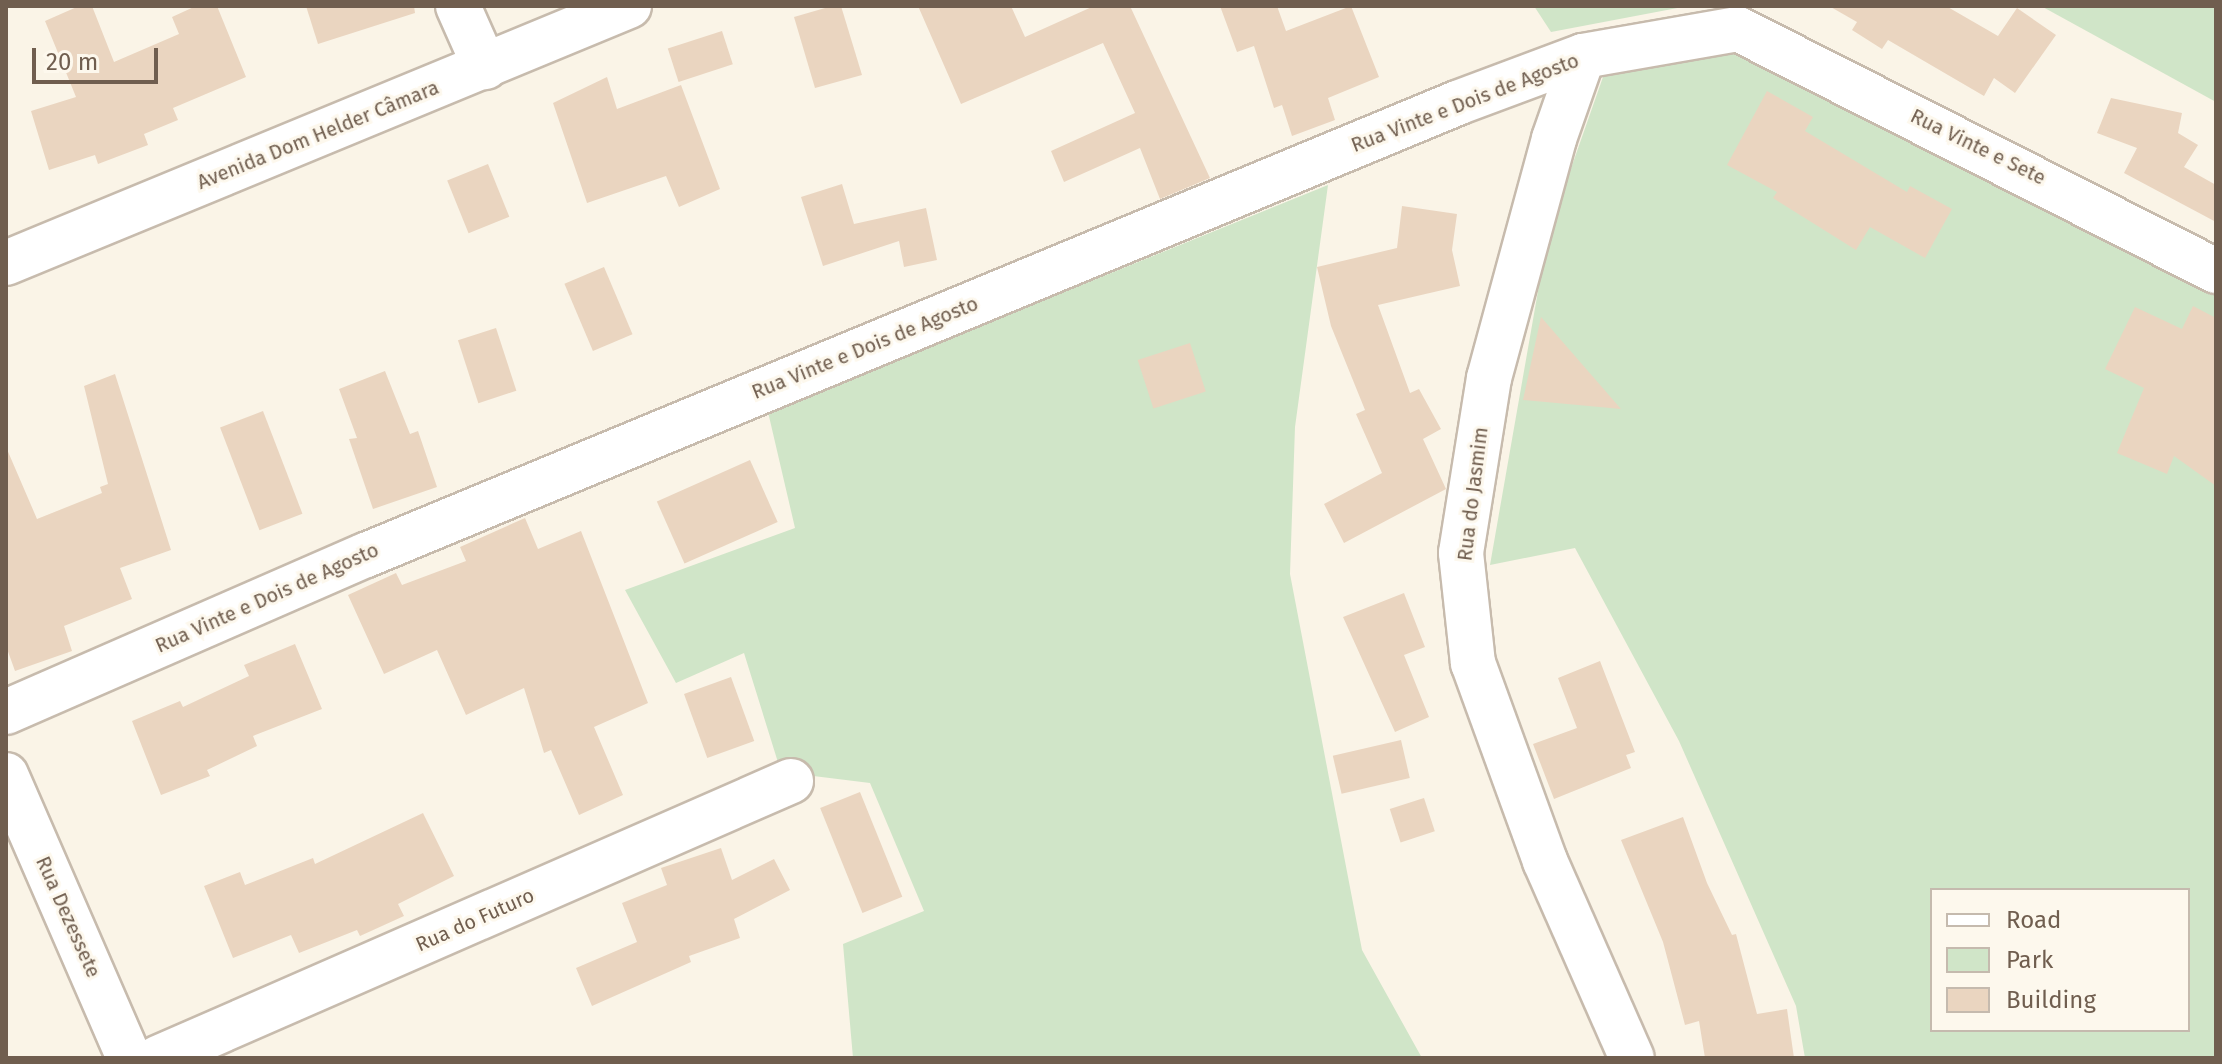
<!DOCTYPE html>
<html>
<head>
<meta charset="utf-8">
<style>
  body { margin:0 }
  #map { position:relative; width:2222px; height:1064px; overflow:hidden; background:#faf4e7; font-family:"Fira Sans",sans-serif }
  div>[style] { position:absolute }
  .green>* { inset:0; background:#d0e5c8 }
  .building>* { inset:0; background:#ead5c0; transform-origin:0 0 }
  .roads { filter:drop-shadow(2px 0 #c7bbad) drop-shadow(-2px 0 #c7bbad) drop-shadow(0 2px #c7bbad) drop-shadow(0 -2px #c7bbad) }
  .street>* { height:44px; margin:-22px; padding:0 22px; transform-origin:22px; border-radius:22px; background:#fff }
  span { translate:-50% -50%; white-space:nowrap; text-align:center; line-height:1.15; -webkit-text-stroke:6px #fdf8ed; paint-order:stroke }
  .street-label { font-size:20px; color:#705e4f }
  .frame { position:absolute; inset:0; border:8px solid #705e4f; pointer-events:none }
  .legend { position:absolute; left:1930px; top:888px; width:260px; height:144px; box-sizing:border-box; background:#fdf8ed; border:2px solid #c5baae; margin:0; padding:10px 14px; list-style:none; font-size:24px; color:#705e4f }
  .legend li { display:flex; align-items:center; gap:16px; height:40px }
  .legend b { width:40px; border:2px solid #c5baae }
  .scale { position:absolute; left:32px; top:48px; width:126px; height:36px; box-sizing:border-box; border:4px solid #705e4f; border-top:0; padding-left:10px; font-size:24px; line-height:28px; white-space:nowrap; color:#705e4f; -webkit-text-stroke:6px #fdf8ed; paint-order:stroke }
</style>
</head>
<body>
<div id="map">
  <div class="green">
    <i style="clip-path:polygon(1534px 6px,1688px 6px,1551px 32px)"></i>
    <i style="clip-path:polygon(2041px 6px,2216px 6px,2216px 102px)"></i>
    <i style="clip-path:polygon(evenodd,1730px 51px,2216px 294px,2216px 1058px,1805px 1058px,1796px 1006px,1679px 741px,1575px 548px,1490px 565px,1548px 234px,1603px 77px,1730px 51px,1932px 890px,2188px 890px,2188px 1030px,1932px 1030px,1932px 890px)"></i>
    <i style="clip-path:polygon(1328px 185px,1295px 427px,1290px 574px,1362px 950px,1422px 1058px,853px 1058px,843px 944px,924px 911px,870px 783px,781px 772px,744px 653px,676px 683px,625px 590px,795px 528px,768px 412px)"></i>
  </div>
  <div class="building">
    <i style="clip-path:polygon(79px 6px,92px 6px,114px 62px,179px 34px,172px 17px,196px 6px,217px 6px,246px 77px,173px 108px,178px 120px,144px 134px,148px 145px,98px 164px,95px 155px,49px 170px,31px 111px,76px 97px,45px 21px)"></i>
    <i style="clip-path:polygon(306px 6px,414px 6px,415px 13px,318px 44px)"></i>
    <i style="clip-path:polygon(832px 6px,841px 6px,862px 75px,815px 88px,794px 17px)"></i>
    <i style="clip-path:polygon(918px 6px,1011px 6px,1025px 37px,1094px 6px,1130px 6px,1210px 178px,1160px 199px,1140px 148px,1064px 182px,1051px 151px,1135px 113px,1103px 43px,961px 104px)"></i>
    <i style="clip-path:polygon(1220px 6px,1277px 6px,1286px 31px,1351px 6px,1379px 77px,1328px 98px,1335px 120px,1292px 136px,1282px 105px,1274px 108px,1254px 46px,1237px 52px)"></i>
    <i style="clip-path:polygon(1829px 6px,1946px 6px,1998px 36px,2017px 8px,2056px 35px,2015px 93px,1994px 78px,1984px 96px,1888px 40px,1882px 49px,1852px 30px,1857px 22px)"></i>
    <i style="left:722px;top:31px;width:35px;height:57px;rotate:72deg"></i>
    <i style="clip-path:polygon(607px 77px,617px 109px,681px 85px,720px 189px,679px 207px,666px 176px,587px 203px,553px 103px)"></i>
    <i style="clip-path:polygon(1767px 91px,1813px 117px,1805px 131px,1907px 192px,1910px 186px,1952px 209px,1925px 258px,1870px 227px,1856px 250px,1773px 198px,1777px 192px,1727px 165px)"></i>
    <i style="clip-path:polygon(2111px 98px,2182px 113px,2178px 133px,2198px 145px,2184px 167px,2216px 185px,2216px 222px,2124px 173px,2137px 148px,2097px 133px)"></i>
    <i style="left:488px;top:164px;width:57px;height:44px;rotate:68deg"></i>
    <i style="clip-path:polygon(842px 184px,854px 224px,926px 208px,937px 260px,904px 267px,899px 241px,823px 266px,801px 197px)"></i>
    <i style="clip-path:polygon(1402px 206px,1457px 214px,1452px 250px,1460px 286px,1378px 305px,1410px 393px,1419px 389px,1441px 429px,1423px 439px,1446px 489px,1344px 543px,1324px 504px,1382px 473px,1356px 414px,1365px 410px,1331px 326px,1317px 267px,1397px 248px)"></i>
    <i style="left:604px;top:267px;width:73px;height:43px;rotate:67deg"></i>
    <i style="clip-path:polygon(2193px 306px,2216px 318px,2216px 486px,2174px 456px,2167px 474px,2117px 453px,2144px 388px,2105px 369px,2135px 307px,2182px 329px)"></i>
    <i style="clip-path:polygon(1541px 317px,1621px 409px,1523px 400px)"></i>
    <i style="left:496px;top:328px;width:66px;height:40px;rotate:72deg"></i>
    <i style="left:1190px;top:343px;width:51px;height:55px;rotate:72deg"></i>
    <i style="clip-path:polygon(385px 371px,410px 434px,418px 431px,437px 487px,373px 509px,349px 439px,357px 438px,339px 389px)"></i>
    <i style="clip-path:polygon(115px 374px,171px 550px,120px 568px,132px 599px,64px 626px,72px 651px,15px 671px,6px 646px,6px 447px,37px 519px,102px 493px,100px 487px,108px 484px,84px 386px)"></i>
    <i style="left:263px;top:411px;width:110px;height:46px;rotate:69deg"></i>
    <i style="left:750px;top:460px;width:68px;height:102px;rotate:66deg"></i>
    <i style="clip-path:polygon(525px 518px,538px 549px,581px 531px,648px 703px,594px 727px,623px 795px,579px 815px,551px 750px,544px 753px,524px 688px,466px 715px,437px 650px,384px 674px,348px 595px,396px 573px,402px 585px,466px 561px,460px 547px)"></i>
    <i style="clip-path:polygon(1404px 593px,1425px 647px,1404px 655px,1429px 717px,1395px 732px,1343px 617px)"></i>
    <i style="clip-path:polygon(295px 644px,322px 709px,253px 736px,257px 746px,207px 770px,210px 776px,161px 795px,132px 721px,180px 701px,183px 707px,249px 676px,244px 665px)"></i>
    <i style="clip-path:polygon(1600px 661px,1635px 752px,1626px 755px,1631px 768px,1554px 799px,1533px 744px,1577px 728px,1558px 678px)"></i>
    <i style="left:731px;top:677px;width:68px;height:50px;rotate:70deg"></i>
    <i style="left:1401px;top:740px;width:39px;height:70px;rotate:77deg"></i>
    <i style="left:860px;top:792px;width:113px;height:43px;rotate:68deg"></i>
    <i style="left:1424px;top:798px;width:35px;height:36px;rotate:72deg"></i>
    <i style="clip-path:polygon(423px 813px,454px 876px,398px 904px,404px 916px,360px 936px,357px 930px,299px 953px,291px 935px,233px 958px,204px 886px,240px 872px,245px 885px,313px 858px,315px 864px)"></i>
    <i style="clip-path:polygon(1683px 817px,1707px 883px,1732px 935px,1736px 934px,1757px 1014px,1787px 1009px,1794px 1058px,1705px 1058px,1699px 1021px,1685px 1025px,1663px 942px,1621px 840px)"></i>
    <i style="clip-path:polygon(721px 848px,732px 880px,774px 859px,790px 890px,734px 919px,740px 938px,689px 956px,691px 962px,592px 1006px,576px 968px,637px 942px,622px 903px,667px 885px,661px 868px)"></i>
  </div>
  <div class="roads">
    <div class="street">
      <i style="left:458px;top:6px;width:67px;rotate:66.1deg"></i>
      <i style="left:1738px;top:29px;width:536px;rotate:26.85deg"></i>
      <i style="left:1583px;top:56px;width:88px;rotate:109.3deg"></i>
      <i style="left:1554px;top:139px;width:248px;rotate:105.2deg"></i>
      <i style="left:1489px;top:378px;width:177px;rotate:99.1deg"></i>
      <i style="left:1461px;top:553px;width:111px;rotate:83.8deg"></i>
      <i style="left:1473px;top:663px;width:211px;rotate:70deg"></i>
      <i style="left:1545px;top:861px;width:215px;rotate:66.2deg"></i>
      <i style="left:6px;top:263px;width:674px;rotate:-22.42deg"></i>
      <i style="left:6px;top:712px;width:393px;rotate:-23.6deg"></i>
      <i style="left:366px;top:555px;width:1181px;rotate:-22.5deg"></i>
      <i style="left:1457px;top:103px;width:134px;rotate:-20.5deg"></i>
      <i style="left:1583px;top:56px;width:157px;rotate:-9.9deg"></i>
      <i style="left:6px;top:775px;width:309px;rotate:66.5deg"></i>
      <i style="left:158px;top:1058px;width:691px;rotate:-23.63deg"></i>
    </div>
  </div>
  <div class="street-label">
    <span style="left:1465px;top:103px;rotate:-21deg">Rua Vinte e Dois de Agosto</span>
    <span style="left:318px;top:135px;rotate:-22deg">Avenida Dom Helder Câmara</span>
    <span style="left:1978px;top:147px;rotate:26deg">Rua Vinte e Sete</span>
    <span style="left:865px;top:348px;rotate:-22deg">Rua Vinte e Dois de Agosto</span>
    <span style="left:1473px;top:494px;rotate:-83deg">Rua do Jasmim</span>
    <span style="left:267px;top:598px;rotate:-24deg">Rua Vinte e Dois de Agosto</span>
    <span style="left:68px;top:917px;rotate:66deg">Rua Dezessete</span>
    <span style="left:475px;top:920px;rotate:-24deg">Rua do Futuro</span>
  </div>
  <div class="frame"></div>
  <ul class="legend">
  <li><b style="height:10px;background:#fff"></b>Road</li>
  <li><b style="height:22px;background:#d0e5c8"></b>Park</li>
  <li><b style="height:22px;background:#ead5c0"></b>Building</li>
  </ul>
  <div class="scale">20 m</div>
</div>
</body>
</html>
